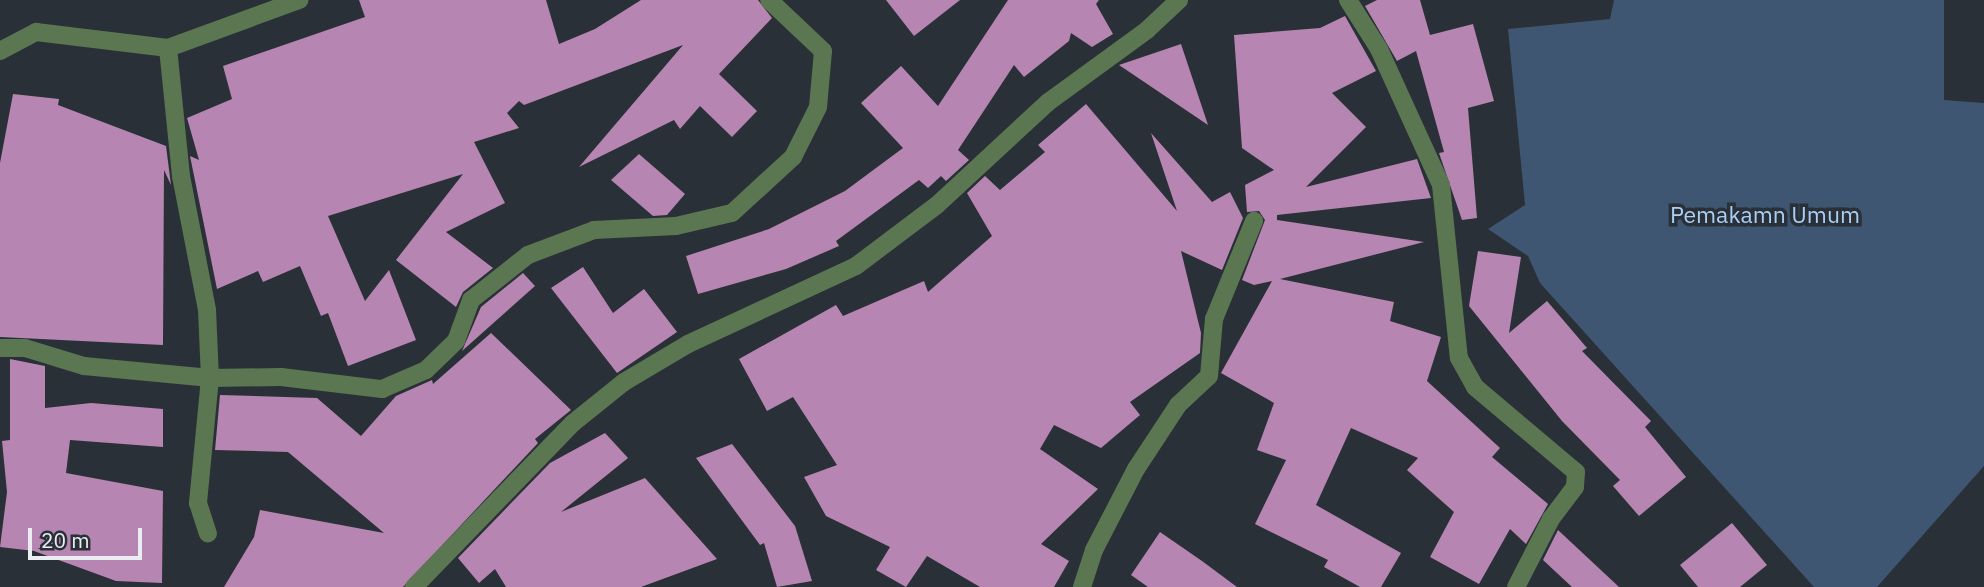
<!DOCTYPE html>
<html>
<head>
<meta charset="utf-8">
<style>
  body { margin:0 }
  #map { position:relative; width:1984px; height:587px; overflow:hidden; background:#2a3037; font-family:"IBM Plex Sans",sans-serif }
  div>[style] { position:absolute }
  .green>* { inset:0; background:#3e5671 }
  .building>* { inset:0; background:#b685b1 }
  .minor>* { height:18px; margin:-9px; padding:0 9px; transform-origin:9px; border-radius:9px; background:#5a7752 }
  span { translate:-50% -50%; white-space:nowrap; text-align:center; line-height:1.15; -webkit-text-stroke:7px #2a3037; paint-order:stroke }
  .park-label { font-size:23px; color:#abcef7 }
  .scale { position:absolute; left:28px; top:528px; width:114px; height:32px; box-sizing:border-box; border:4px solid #eaeef3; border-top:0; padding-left:9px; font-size:21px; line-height:24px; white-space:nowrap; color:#eaeef3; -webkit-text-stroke:5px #2a3037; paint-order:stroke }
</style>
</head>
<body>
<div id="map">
  <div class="green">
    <i style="clip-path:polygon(1614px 0,1944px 0,1944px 100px,1984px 103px,1984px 466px,1877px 587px,1814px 587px,1540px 283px,1528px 256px,1488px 229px,1525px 205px,1508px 29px,1610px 19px)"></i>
  </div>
  <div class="building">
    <i style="clip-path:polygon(359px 0,546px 0,559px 44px,595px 29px,641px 0,758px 0,772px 18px,719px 74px,757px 111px,732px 137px,700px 106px,680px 129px,674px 120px,579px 167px,683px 45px,524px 105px,519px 101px,507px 113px,519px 128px,474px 142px,505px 203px,446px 232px,493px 268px,463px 292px,456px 307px,396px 260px,463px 174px,328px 216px,365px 301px,389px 270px,416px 340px,348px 366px,328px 313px,321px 316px,300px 266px,263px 282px,258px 271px,217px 289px,190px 156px,199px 160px,187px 118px,232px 99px,223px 66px,365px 17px)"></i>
    <i style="clip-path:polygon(886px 0,960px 0,914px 36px)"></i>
    <i style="clip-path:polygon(1008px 0,1099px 0,1096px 4px,1113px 34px,1092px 47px,1071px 33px,1069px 41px,1024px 77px,1014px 65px,958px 150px,969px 160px,946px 181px,941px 176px,928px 188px,919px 180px,836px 241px,839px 246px,786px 269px,698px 294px,686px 256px,769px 229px,845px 191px,903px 148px,861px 103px,901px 66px,938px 106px)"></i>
    <i style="clip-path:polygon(1377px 0,1420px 0,1430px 35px,1473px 24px,1494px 101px,1468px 108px,1477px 218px,1462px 220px,1439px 153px,1444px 152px,1416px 51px,1397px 61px,1365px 6px)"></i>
    <i style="clip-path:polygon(1345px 16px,1376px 71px,1332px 93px,1366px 127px,1306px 187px,1417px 159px,1431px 198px,1277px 215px,1277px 220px,1424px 242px,1280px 279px,1394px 302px,1390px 321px,1441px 337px,1427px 381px,1500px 448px,1492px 457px,1548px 504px,1526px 544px,1510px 529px,1479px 584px,1430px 557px,1454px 512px,1407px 470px,1418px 458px,1351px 428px,1316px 505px,1401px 553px,1381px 587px,1360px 587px,1324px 567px,1328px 560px,1255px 524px,1286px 460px,1257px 450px,1274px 403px,1221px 373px,1272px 281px,1254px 285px,1242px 280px,1265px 220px,1259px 211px,1247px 212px,1245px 185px,1274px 170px,1242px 148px,1234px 35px,1320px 28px)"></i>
    <i style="clip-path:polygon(1181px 44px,1208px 125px,1119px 65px)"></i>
    <i style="clip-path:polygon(13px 94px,59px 99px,58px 105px,166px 146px,171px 185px,164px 170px,163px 345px,0 337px,0 163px)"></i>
    <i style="clip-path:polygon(1086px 104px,1177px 211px,1151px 133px,1212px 202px,1230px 192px,1243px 218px,1222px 270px,1181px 251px,1201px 333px,1200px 353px,1130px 402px,1140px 415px,1101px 448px,1054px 425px,1040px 449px,1098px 489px,1041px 544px,1069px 561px,1054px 587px,980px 587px,927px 556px,906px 587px,876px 570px,890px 547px,826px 516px,804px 477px,837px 465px,793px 397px,767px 411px,739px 359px,836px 305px,843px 316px,924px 281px,928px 292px,992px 236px,967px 193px,985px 176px,1000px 190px,1045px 152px,1038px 145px)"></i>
    <i style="clip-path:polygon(639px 154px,685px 194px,667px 215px,653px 216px,611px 180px)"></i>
    <i style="clip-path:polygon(1478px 251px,1521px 257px,1509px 333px,1547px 301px,1587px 348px,1582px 351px,1651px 421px,1645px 427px,1686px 477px,1639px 516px,1613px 486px,1620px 480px,1562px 421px,1469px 306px)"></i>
    <i style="clip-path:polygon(583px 267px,613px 313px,644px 289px,677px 332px,617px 373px,551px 288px)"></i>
    <i style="clip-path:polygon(523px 273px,535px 286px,462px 351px,481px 307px)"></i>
    <i style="clip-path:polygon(491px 333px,571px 410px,535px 439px,538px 443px,403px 587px,224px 587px,254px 537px,260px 510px,384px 533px,288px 452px,215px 450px,220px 395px,317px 398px,361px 436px,396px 396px,432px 380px,433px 384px)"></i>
    <i style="clip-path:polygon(10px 359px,45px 366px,45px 408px,91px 403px,163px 409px,163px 447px,70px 440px,66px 473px,163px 491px,162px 583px,116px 581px,34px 551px,0 547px,7px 492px,2px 441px,10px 440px)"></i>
    <i style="clip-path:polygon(605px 433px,628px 458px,561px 512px,645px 478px,717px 559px,641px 587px,506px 587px,495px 569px,479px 583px,458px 558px,550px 463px)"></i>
    <i style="clip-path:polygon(732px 444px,795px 526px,812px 581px,777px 587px,764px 543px,760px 545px,696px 458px)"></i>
    <i style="clip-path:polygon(1732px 523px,1767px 565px,1740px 587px,1698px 587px,1680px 565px)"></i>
    <i style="clip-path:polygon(1558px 530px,1619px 587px,1572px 587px,1543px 560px)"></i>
    <i style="clip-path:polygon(1160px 532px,1202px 561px,1237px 587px,1148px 587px,1131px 575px)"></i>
  </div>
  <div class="minor">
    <i style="left:1348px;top:0;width:58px;rotate:57.7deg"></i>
    <i style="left:1379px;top:49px;width:149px;rotate:65.5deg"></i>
    <i style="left:1441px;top:185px;width:174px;rotate:84.1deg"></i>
    <i style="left:1459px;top:358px;width:33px;rotate:61deg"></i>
    <i style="left:1475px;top:387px;width:132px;rotate:40.1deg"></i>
    <i style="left:1576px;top:472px;width:15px;rotate:94deg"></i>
    <i style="left:1575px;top:487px;width:40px;rotate:127deg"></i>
    <i style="left:1551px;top:519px;width:76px;rotate:117.2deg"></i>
    <i style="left:168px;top:48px;width:129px;rotate:84.2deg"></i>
    <i style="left:181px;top:176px;width:136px;rotate:79deg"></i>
    <i style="left:207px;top:310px;width:68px;rotate:87.5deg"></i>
    <i style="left:210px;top:378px;width:126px;rotate:95.5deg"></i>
    <i style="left:198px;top:503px;width:32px;rotate:72deg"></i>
    <i style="left:0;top:51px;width:41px;rotate:-27.8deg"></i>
    <i style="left:36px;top:32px;width:133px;rotate:6.9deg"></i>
    <i style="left:168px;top:48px;width:140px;rotate:-20.1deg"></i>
    <i style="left:0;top:348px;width:25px"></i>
    <i style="left:25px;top:348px;width:62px;rotate:17deg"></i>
    <i style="left:84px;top:366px;width:127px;rotate:5.4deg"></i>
    <i style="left:210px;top:378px;width:71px;rotate:-0.8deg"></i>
    <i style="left:281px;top:377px;width:102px;rotate:6.8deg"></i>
    <i style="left:382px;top:389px;width:48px;rotate:-23.4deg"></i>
    <i style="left:426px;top:370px;width:42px;rotate:-44deg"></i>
    <i style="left:456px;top:341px;width:44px;rotate:-69.9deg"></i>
    <i style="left:471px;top:300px;width:73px;rotate:-38.3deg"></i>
    <i style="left:528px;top:255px;width:71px;rotate:-20.7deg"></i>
    <i style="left:594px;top:230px;width:82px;rotate:-2.8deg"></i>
    <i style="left:676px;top:226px;width:57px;rotate:-13.1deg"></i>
    <i style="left:732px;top:213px;width:83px;rotate:-42.6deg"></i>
    <i style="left:793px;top:157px;width:56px;rotate:-63.4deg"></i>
    <i style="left:818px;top:107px;width:56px;rotate:-84.9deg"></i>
    <i style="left:823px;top:51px;width:74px;rotate:-136.6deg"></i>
    <i style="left:414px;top:587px;width:228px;rotate:-45.9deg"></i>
    <i style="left:573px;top:423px;width:65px;rotate:-38.8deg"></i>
    <i style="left:624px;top:382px;width:74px;rotate:-30.7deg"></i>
    <i style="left:688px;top:344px;width:185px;rotate:-24.9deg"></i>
    <i style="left:856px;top:266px;width:101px;rotate:-37deg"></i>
    <i style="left:937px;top:205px;width:150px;rotate:-42.8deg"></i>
    <i style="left:1047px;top:103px;width:124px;rotate:-36.1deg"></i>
    <i style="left:1147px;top:30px;width:44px;rotate:-43.2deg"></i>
    <i style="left:1082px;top:587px;width:39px;rotate:-72deg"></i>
    <i style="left:1094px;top:550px;width:91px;rotate:-62.6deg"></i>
    <i style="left:1136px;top:469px;width:77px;rotate:-56.7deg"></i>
    <i style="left:1178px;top:405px;width:42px;rotate:-43.1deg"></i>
    <i style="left:1209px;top:376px;width:57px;rotate:-85deg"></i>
    <i style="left:1214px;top:319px;width:106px;rotate:-67.8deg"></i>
  </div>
  <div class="park-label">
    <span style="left:1765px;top:214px">Pemakamn Umum</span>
  </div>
  <div class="scale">20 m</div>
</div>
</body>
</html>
